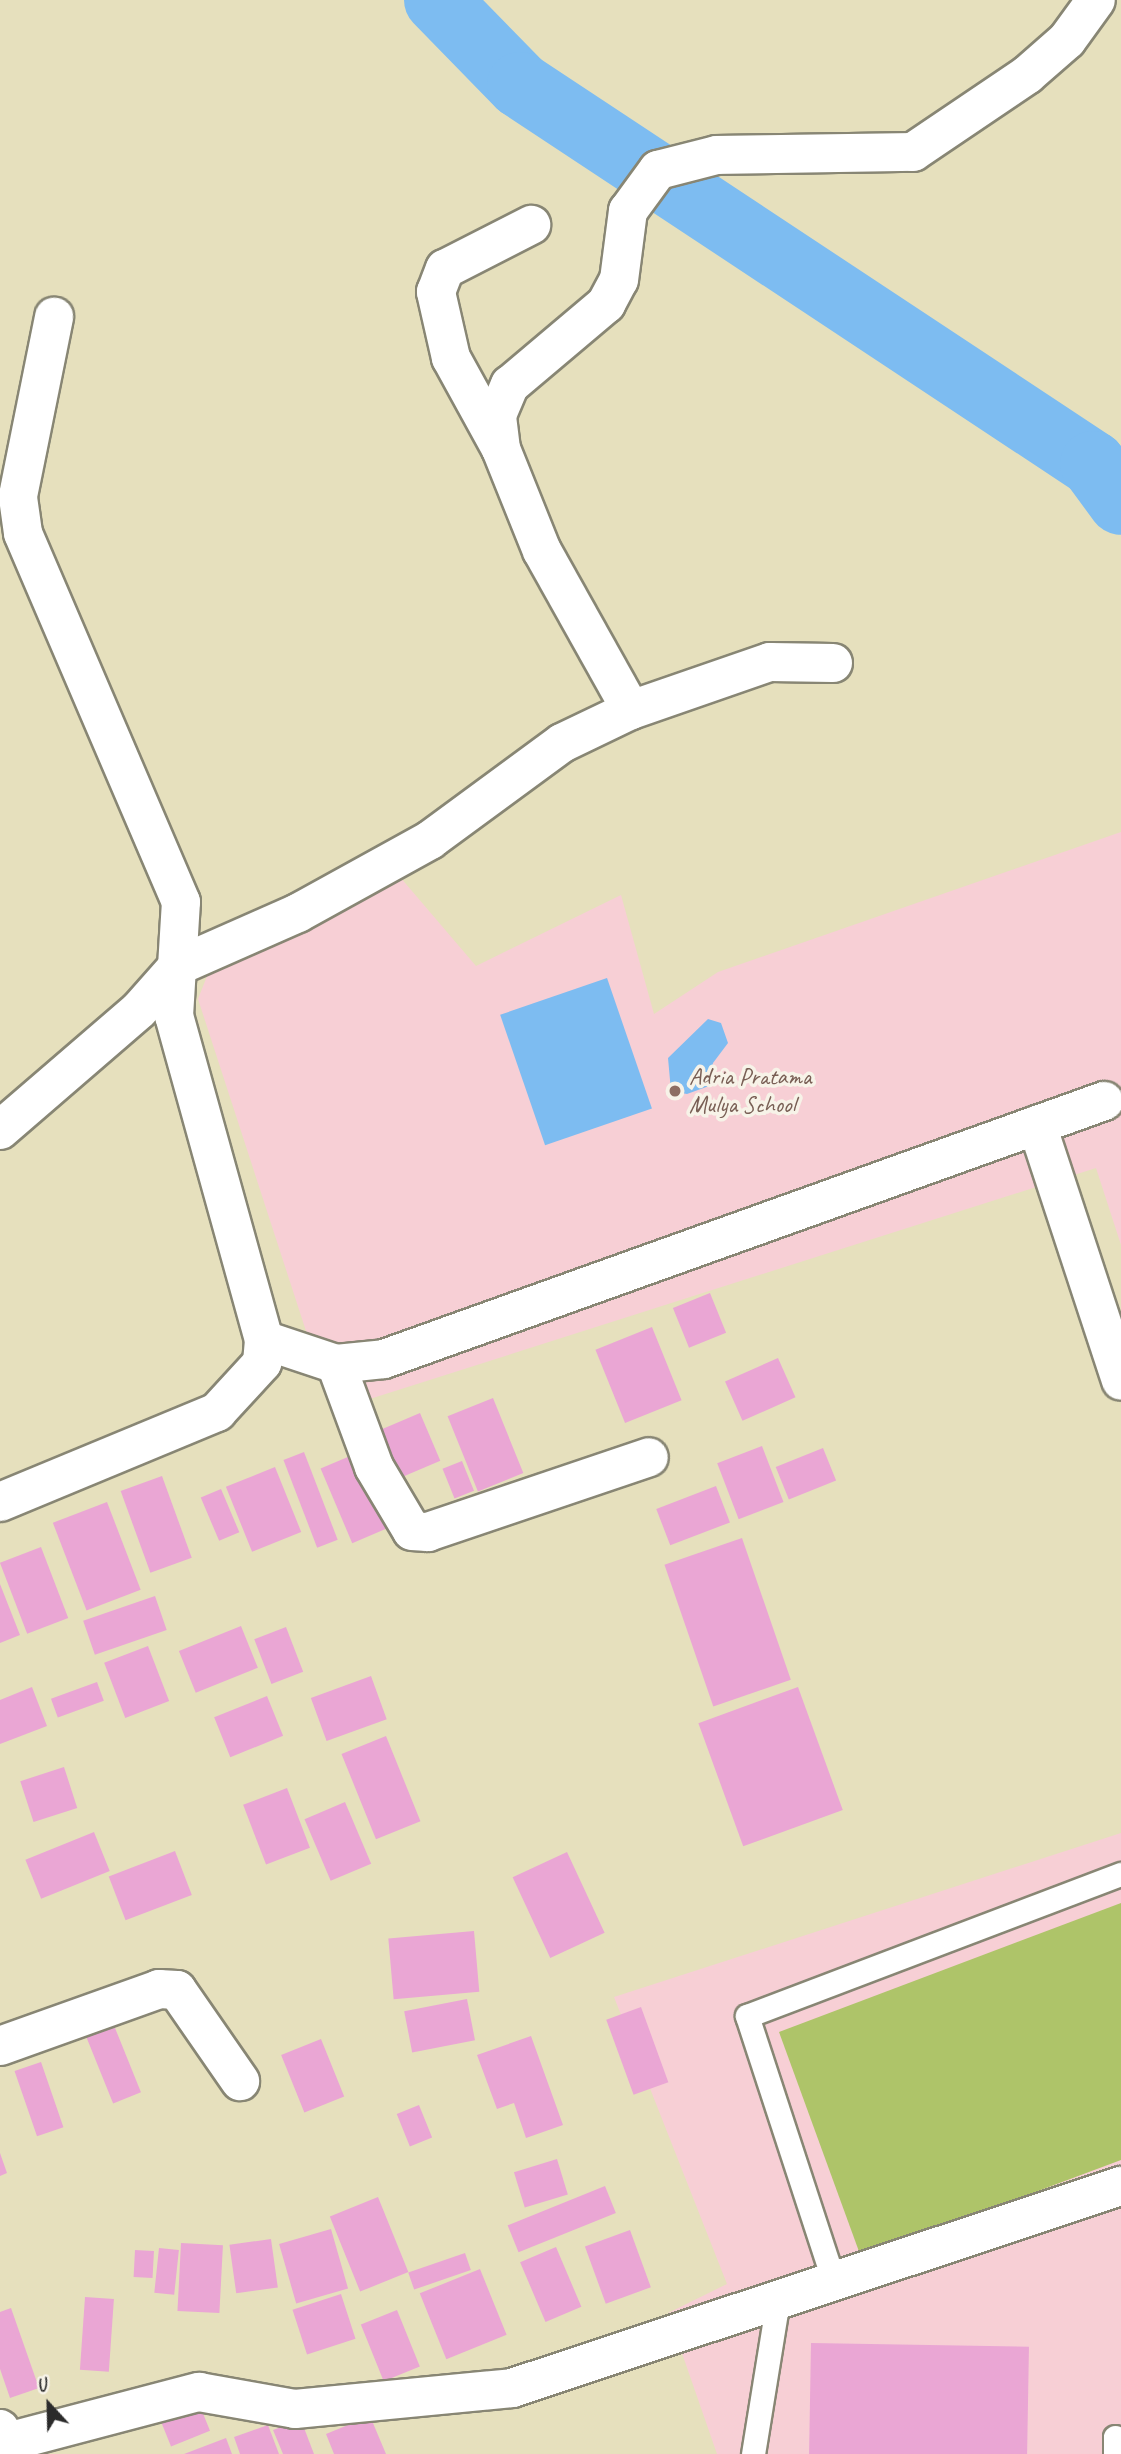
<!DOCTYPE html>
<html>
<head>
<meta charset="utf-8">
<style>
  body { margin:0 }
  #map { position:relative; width:1121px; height:2454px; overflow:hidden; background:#e6e0bd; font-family:Caveat,sans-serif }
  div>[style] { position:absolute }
  .built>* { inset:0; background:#f7cfd5 }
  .green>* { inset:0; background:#aec469 }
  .water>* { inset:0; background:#7dbcf1; transform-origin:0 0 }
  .river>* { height:66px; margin:-33px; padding:0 33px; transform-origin:33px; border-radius:33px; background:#7dbcf1 }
  .building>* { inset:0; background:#eaa6d4; transform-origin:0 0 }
  .roads { filter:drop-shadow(2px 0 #888674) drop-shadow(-2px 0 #888674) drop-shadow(0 2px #888674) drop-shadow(0 -2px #888674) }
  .lane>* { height:23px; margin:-11.5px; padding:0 11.5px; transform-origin:11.5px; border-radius:11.5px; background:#fff }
  .street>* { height:38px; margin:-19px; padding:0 19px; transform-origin:19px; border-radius:19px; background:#fff }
  .dots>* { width:19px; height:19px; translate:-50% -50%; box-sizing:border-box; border:4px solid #f7f3e8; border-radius:50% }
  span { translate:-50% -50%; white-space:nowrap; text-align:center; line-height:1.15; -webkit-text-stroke:7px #f7f3e8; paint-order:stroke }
  .education-label { font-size:24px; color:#785e54 }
  .left { translate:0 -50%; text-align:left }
  .north { position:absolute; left:14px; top:2370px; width:70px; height:70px; -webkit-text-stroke:5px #f7f3e8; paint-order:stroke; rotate:338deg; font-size:19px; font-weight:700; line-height:28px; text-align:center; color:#2b2b2b }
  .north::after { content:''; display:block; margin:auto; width:24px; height:32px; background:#2b2b2b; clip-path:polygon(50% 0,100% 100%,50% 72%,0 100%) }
</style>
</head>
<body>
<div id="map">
  <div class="built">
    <i style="clip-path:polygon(1121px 832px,1121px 1245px,1096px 1168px,332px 1411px,198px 999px,213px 961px,400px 877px,476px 966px,621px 895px,654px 1014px,718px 972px)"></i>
    <i style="clip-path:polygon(1121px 1833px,1121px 2454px,717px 2454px,668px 2313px,727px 2284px,614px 1997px)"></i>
  </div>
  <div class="green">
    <i style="clip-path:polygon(1121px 1903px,1121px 2160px,861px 2257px,779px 2032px)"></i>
  </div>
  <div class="water">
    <i style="left:607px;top:978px;width:138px;height:113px;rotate:71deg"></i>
    <i style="clip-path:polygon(708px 1019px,721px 1023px,728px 1043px,713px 1063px,709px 1086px,687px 1094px,671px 1091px,668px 1058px)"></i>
  </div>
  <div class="river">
    <i style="left:437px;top:0;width:119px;rotate:45.7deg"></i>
    <i style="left:520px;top:85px;width:687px;rotate:33.48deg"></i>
    <i style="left:1093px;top:464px;width:47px;rotate:53.6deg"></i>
  </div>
  <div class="building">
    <i style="left:710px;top:1293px;width:43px;height:40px;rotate:68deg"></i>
    <i style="left:652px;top:1327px;width:79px;height:61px;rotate:68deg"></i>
    <i style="left:778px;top:1358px;width:43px;height:58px;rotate:66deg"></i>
    <i style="left:493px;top:1398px;width:81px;height:49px;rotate:68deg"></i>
    <i style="left:420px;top:1413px;width:52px;height:44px;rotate:67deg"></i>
    <i style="left:762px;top:1446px;width:60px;height:48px;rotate:69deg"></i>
    <i style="left:823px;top:1448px;width:35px;height:51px;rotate:68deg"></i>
    <i style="left:362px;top:1451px;width:81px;height:45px;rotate:67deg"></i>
    <i style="left:304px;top:1452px;width:94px;height:22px;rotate:69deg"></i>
    <i style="left:462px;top:1461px;width:32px;height:21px;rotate:68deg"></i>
    <i style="left:275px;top:1467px;width:70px;height:53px;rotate:68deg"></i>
    <i style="left:162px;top:1476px;width:87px;height:44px;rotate:70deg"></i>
    <i style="left:716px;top:1486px;width:39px;height:64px;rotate:69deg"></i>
    <i style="left:221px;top:1489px;width:47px;height:22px;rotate:67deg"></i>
    <i style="left:107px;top:1502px;width:94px;height:58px;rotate:69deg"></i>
    <i style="left:742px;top:1538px;width:150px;height:82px;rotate:71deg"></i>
    <i style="left:41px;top:1547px;width:76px;height:44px;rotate:69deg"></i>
    <i style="clip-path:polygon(0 1584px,20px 1635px,0 1643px)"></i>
    <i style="left:155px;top:1596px;width:36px;height:76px;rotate:71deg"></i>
    <i style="left:241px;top:1626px;width:45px;height:67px;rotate:68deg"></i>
    <i style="left:286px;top:1627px;width:48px;height:34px;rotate:69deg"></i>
    <i style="left:148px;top:1646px;width:59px;height:47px;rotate:69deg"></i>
    <i style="left:371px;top:1676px;width:46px;height:64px;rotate:70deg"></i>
    <i style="left:97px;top:1682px;width:20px;height:49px;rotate:70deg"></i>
    <i style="clip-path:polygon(32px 1687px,47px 1726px,0 1744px,0 1700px)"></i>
    <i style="left:798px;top:1687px;width:131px;height:106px;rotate:70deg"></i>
    <i style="left:267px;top:1696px;width:43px;height:57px;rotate:68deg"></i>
    <i style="left:386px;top:1736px;width:92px;height:48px;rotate:68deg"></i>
    <i style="left:64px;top:1767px;width:43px;height:46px;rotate:72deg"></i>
    <i style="left:287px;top:1788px;width:64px;height:47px;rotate:69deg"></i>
    <i style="left:345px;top:1802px;width:67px;height:44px;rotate:67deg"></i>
    <i style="left:94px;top:1832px;width:42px;height:74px;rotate:68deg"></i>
    <i style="left:175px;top:1851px;width:47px;height:71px;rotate:69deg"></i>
    <i style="left:567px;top:1852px;width:89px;height:60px;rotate:65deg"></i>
    <i style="left:474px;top:1931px;width:61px;height:86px;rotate:85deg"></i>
    <i style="left:467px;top:1999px;width:42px;height:64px;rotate:79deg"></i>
    <i style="left:641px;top:2007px;width:80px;height:37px;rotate:70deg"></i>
    <i style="left:111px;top:2018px;width:80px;height:30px;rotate:68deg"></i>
    <i style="clip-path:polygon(531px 2036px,563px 2125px,526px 2138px,514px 2103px,497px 2109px,477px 2055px)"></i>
    <i style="left:321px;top:2039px;width:62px;height:43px;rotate:68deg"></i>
    <i style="left:41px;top:2062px;width:69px;height:28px;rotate:71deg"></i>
    <i style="left:419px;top:2105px;width:35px;height:24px;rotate:68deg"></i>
    <i style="clip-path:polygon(0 2153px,7px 2173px,0 2176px)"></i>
    <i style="left:557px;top:2159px;width:37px;height:45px;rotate:73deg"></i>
    <i style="left:605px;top:2186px;width:29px;height:105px;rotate:68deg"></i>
    <i style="left:378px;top:2197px;width:81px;height:52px;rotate:68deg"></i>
    <i style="left:331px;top:2229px;width:62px;height:54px;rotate:74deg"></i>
    <i style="left:630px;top:2230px;width:61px;height:48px;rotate:70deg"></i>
    <i style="left:271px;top:2239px;width:49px;height:42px;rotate:82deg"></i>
    <i style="left:181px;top:2243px;width:42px;height:68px;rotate:3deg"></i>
    <i style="left:556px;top:2247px;width:65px;height:39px;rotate:67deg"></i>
    <i style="left:159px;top:2248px;width:20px;height:45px;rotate:6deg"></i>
    <i style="left:135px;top:2250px;width:19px;height:27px;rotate:3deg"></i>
    <i style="left:465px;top:2253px;width:18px;height:60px;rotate:71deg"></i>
    <i style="left:480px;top:2269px;width:71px;height:65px;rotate:68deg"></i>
    <i style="left:341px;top:2294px;width:47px;height:51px;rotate:72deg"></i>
    <i style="left:85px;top:2297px;width:29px;height:73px;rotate:4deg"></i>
    <i style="clip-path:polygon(11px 2308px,39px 2388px,10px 2398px,0 2369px,0 2312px)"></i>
    <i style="left:397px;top:2310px;width:61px;height:39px;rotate:68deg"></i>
    <i style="left:811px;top:2343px;width:218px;height:111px;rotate:1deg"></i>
    <i style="left:198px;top:2401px;width:32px;height:42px;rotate:68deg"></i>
    <i style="clip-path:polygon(370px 2416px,386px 2454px,334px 2454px,326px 2434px)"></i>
    <i style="clip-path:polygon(301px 2420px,314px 2454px,283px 2454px,273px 2430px)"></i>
    <i style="clip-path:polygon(268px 2425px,279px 2454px,240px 2454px,234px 2437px)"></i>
    <i style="clip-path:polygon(226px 2438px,232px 2454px,184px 2454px)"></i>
  </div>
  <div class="roads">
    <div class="lane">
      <i style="left:834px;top:2282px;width:280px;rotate:-108.1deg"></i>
      <i style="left:747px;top:2016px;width:400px;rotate:-20.8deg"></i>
      <i style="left:1115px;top:2437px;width:17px;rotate:90deg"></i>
      <i style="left:753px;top:2454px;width:156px;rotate:-80.8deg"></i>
    </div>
    <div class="street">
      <i style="left:500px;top:447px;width:102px;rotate:-118.8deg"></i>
      <i style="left:451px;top:358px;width:68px;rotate:-102.8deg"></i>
      <i style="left:436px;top:292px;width:25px;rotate:-69deg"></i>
      <i style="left:445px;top:269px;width:97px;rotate:-27.1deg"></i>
      <i style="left:631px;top:710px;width:182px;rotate:-119.2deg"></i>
      <i style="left:542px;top:551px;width:110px;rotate:-111.9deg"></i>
      <i style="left:501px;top:449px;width:34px;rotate:-97deg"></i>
      <i style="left:497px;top:415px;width:33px;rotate:-67deg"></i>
      <i style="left:510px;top:385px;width:126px;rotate:-40.2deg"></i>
      <i style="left:606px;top:304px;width:27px;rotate:-62deg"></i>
      <i style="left:619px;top:280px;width:70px;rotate:-82.6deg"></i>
      <i style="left:628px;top:211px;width:51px;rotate:-53.8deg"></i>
      <i style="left:658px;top:170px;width:61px;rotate:-14.3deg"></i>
      <i style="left:717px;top:155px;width:196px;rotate:-0.9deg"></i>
      <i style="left:913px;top:152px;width:138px;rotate:-34deg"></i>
      <i style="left:1027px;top:75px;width:53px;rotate:-41.2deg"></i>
      <i style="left:1067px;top:40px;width:49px;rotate:-54.1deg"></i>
      <i style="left:1037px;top:1125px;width:269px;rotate:71.8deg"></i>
      <i style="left:0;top:1130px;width:184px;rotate:-40.8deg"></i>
      <i style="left:139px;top:1010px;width:59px;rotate:-48.4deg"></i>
      <i style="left:178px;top:966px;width:131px;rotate:-23.8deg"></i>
      <i style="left:298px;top:913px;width:151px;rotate:-28.9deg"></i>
      <i style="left:430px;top:840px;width:164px;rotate:-36.3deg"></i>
      <i style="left:562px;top:743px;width:76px;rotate:-25.6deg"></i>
      <i style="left:631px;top:710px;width:147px;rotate:-19.1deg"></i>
      <i style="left:770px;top:662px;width:63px;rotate:0.9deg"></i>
      <i style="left:264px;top:1340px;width:76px;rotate:18.4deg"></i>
      <i style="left:336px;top:1364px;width:48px;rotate:-5.9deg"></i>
      <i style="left:384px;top:1359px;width:765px;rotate:-19.71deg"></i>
      <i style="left:336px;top:1364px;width:110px;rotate:69.7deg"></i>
      <i style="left:374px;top:1467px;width:74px;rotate:59.3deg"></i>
      <i style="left:412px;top:1531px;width:16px;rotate:4deg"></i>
      <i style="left:428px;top:1532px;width:233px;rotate:-18.7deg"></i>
      <i style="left:0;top:1502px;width:235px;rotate:-22.5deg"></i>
      <i style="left:217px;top:1412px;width:67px;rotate:-47.4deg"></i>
      <i style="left:262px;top:1363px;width:23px;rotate:-85deg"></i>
      <i style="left:264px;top:1340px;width:336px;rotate:-105.5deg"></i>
      <i style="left:174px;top:1016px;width:114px;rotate:-86.5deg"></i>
      <i style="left:181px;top:902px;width:401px;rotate:-113.2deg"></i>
      <i style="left:23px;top:533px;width:37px;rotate:-98deg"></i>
      <i style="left:18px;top:496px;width:183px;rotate:-78.6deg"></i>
      <i style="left:0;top:2046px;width:169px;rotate:-19.7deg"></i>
      <i style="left:159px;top:1989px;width:18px;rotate:3deg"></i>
      <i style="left:177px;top:1990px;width:111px;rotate:55.3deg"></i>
      <i style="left:0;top:2429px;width:15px;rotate:74deg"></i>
      <i style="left:4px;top:2443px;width:202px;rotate:-14.7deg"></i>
      <i style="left:199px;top:2392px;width:97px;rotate:10deg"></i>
      <i style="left:295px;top:2409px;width:218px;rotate:-5.5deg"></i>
      <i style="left:512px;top:2388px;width:642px;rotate:-18.35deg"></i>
    </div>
  </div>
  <div class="dots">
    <i style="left:675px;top:1091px;background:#8d6e63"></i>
  </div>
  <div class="education-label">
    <span class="left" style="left:689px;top:1091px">Adria Pratama<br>Mulya School</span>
  </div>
  <div class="north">U</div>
</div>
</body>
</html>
